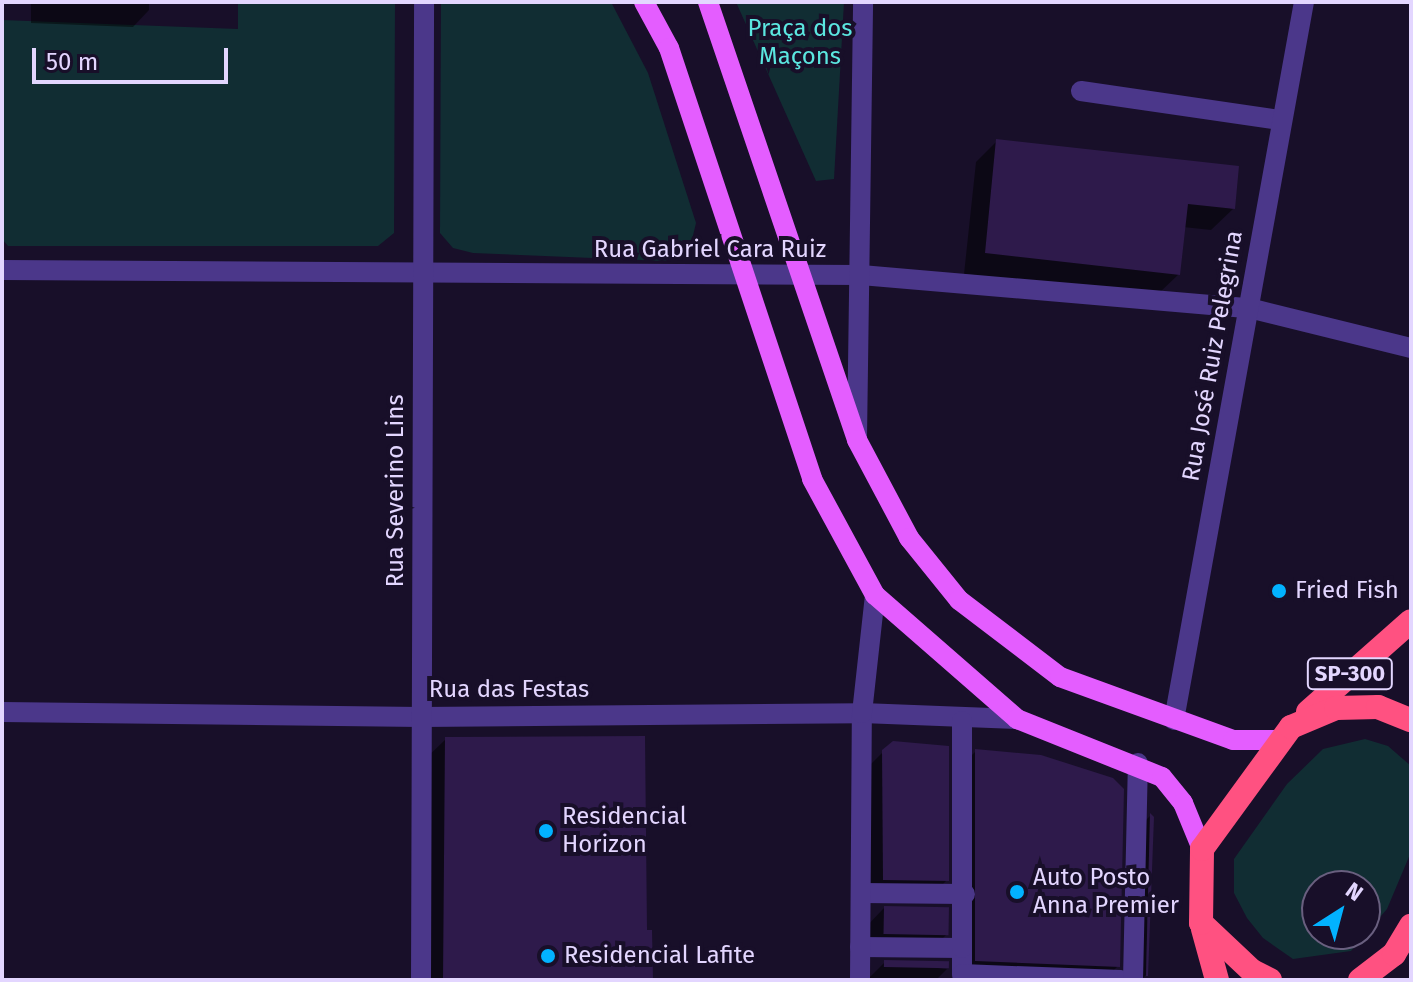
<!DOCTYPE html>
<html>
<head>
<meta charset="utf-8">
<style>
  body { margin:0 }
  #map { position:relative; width:1413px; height:982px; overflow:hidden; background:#180f29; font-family:"Fira Sans",sans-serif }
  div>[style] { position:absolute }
  .green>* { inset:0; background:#112d33 }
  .shadow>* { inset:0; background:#0007 }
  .building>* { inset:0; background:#2e1a4b; transform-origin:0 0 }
  .minor>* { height:20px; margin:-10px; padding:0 10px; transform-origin:10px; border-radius:10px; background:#4b378a }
  .major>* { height:20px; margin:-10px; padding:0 10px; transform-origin:10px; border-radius:10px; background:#e45dff }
  .highway>* { height:24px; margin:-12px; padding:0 12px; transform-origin:12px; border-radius:12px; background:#ff5181 }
  .dots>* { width:22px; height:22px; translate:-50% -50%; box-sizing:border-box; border:4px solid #180f29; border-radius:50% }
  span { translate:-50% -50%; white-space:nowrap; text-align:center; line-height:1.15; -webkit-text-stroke:8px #180f29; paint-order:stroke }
  .shield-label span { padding:2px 6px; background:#180f29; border:2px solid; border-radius:6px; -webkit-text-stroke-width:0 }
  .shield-label { font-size:22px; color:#e3d6ff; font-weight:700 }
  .park-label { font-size:24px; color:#5be6e0 }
  .street-label { font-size:24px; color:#e3d6ff }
  .poi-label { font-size:24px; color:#e3d6ff }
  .left { translate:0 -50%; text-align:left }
  .frame { position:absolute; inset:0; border:4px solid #e3d6ff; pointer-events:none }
  .north { position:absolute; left:1301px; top:870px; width:80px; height:80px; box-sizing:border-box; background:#180f29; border:2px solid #695f7f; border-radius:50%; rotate:36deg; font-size:22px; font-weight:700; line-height:32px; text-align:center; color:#e3d6ff }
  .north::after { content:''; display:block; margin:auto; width:28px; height:36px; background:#02b2ff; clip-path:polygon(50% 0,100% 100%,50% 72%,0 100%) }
  .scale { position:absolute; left:32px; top:48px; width:196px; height:36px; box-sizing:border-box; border:4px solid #e3d6ff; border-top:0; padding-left:10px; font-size:24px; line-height:28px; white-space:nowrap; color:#e3d6ff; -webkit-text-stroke:6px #180f29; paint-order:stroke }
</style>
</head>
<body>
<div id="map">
  <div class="green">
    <i style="clip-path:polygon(238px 2px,395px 2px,394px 233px,378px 246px,8px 246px,2px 239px,2px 20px,238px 29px)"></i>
    <i style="clip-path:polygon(441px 2px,611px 2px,648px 73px,696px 223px,689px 252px,665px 261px,473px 253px,453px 248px,440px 233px)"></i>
    <i style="clip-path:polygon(736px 2px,844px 2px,834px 179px,816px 181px)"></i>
    <i style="clip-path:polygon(evenodd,1365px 739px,1388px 746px,1411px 766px,1411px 852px,1387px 909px,1351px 951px,1293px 959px,1263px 938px,1247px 918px,1234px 893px,1234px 859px,1287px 784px,1323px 749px,1365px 739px,1365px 886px,1365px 934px,1317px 934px,1317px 886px,1365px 886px)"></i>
  </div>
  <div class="shadow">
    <i style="clip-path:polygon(31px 2px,149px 2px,149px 10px,133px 27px,31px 23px)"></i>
    <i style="clip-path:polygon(997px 141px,1233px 209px,1211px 230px,1183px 227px,1179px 274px,1157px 295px,964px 274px,976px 162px)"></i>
    <i style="clip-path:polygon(446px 739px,645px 932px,651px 980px,425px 980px,424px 760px)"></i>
    <i style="clip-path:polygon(976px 751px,1118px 966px,1104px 980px,955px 980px,955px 772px)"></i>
    <i style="clip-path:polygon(883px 752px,947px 880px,926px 901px,863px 900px,862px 773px)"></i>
    <i style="clip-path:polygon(1150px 816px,1146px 975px,1141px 980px,1129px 837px)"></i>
    <i style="clip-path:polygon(884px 908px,947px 934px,926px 955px,863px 955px,863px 930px)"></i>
    <i style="clip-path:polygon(885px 962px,947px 969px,936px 980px,867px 980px)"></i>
  </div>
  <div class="building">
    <i style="clip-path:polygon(996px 139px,1239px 166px,1235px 209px,1188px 204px,1180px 275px,985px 253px)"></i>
    <i style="clip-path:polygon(645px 736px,647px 930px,652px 930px,653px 980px,443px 980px,445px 737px)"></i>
    <i style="clip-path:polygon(893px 741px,949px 746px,949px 881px,883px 880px,882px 750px)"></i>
    <i style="clip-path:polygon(975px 749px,1041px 755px,1113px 778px,1124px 789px,1120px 967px,975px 961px)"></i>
    <i style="clip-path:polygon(1150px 813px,1154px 817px,1148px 976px,1146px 976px)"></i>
    <i style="left:884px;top:906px;width:65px;height:28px;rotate:1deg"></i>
    <i style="left:884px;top:960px;width:65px;height:7px;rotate:1deg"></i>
  </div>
  <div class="minor">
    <i style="left:1081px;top:91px;width:202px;rotate:8.3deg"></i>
    <i style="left:2px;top:270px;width:859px;rotate:0.33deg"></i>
    <i style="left:861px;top:275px;width:389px;rotate:4.9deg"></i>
    <i style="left:1249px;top:308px;width:167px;rotate:13.9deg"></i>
    <i style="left:857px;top:438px;width:436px;rotate:-89.2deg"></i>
    <i style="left:2px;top:712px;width:419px;rotate:0.7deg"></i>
    <i style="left:421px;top:717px;width:441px;rotate:-0.5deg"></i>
    <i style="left:862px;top:713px;width:155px;rotate:2.2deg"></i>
    <i style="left:1174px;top:720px;width:730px;rotate:-79.74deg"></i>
    <i style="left:861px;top:893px;width:104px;rotate:0.6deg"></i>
    <i style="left:860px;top:947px;width:102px;rotate:0.6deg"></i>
    <i style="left:962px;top:948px;width:26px;rotate:90deg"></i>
    <i style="left:962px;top:974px;width:159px;rotate:2.2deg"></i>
    <i style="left:962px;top:948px;width:227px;rotate:-90deg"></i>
    <i style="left:421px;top:980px;width:978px;rotate:-89.82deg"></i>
    <i style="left:860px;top:980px;width:267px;rotate:-89.6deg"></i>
    <i style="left:862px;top:713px;width:119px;rotate:-83.7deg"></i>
    <i style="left:1133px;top:980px;width:217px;rotate:-88.7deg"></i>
  </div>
  <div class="major">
    <i style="left:644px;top:2px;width:52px;rotate:61.5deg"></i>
    <i style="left:669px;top:48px;width:454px;rotate:71.6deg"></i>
    <i style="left:812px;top:479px;width:132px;rotate:61.5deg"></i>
    <i style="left:875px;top:595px;width:189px;rotate:41.1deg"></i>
    <i style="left:1017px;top:719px;width:156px;rotate:21.8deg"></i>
    <i style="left:1162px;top:777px;width:33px;rotate:51deg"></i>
    <i style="left:1183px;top:803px;width:50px;rotate:67.6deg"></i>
    <i style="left:708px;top:2px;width:463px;rotate:71.2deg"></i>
    <i style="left:857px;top:440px;width:111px;rotate:62deg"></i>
    <i style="left:909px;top:538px;width:80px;rotate:51.1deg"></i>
    <i style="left:959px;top:600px;width:127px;rotate:37.3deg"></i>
    <i style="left:1060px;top:677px;width:184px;rotate:20deg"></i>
    <i style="left:1233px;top:740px;width:46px"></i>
  </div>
  <div class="highway">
    <i style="left:1308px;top:712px;width:137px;rotate:-41.5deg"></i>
    <i style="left:1203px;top:929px;width:53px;rotate:74.6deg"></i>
    <i style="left:1270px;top:980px;width:20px;rotate:-153deg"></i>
    <i style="left:1252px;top:971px;width:70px;rotate:-136.7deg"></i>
    <i style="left:1201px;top:923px;width:74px;rotate:-89.2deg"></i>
    <i style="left:1202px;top:849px;width:151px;rotate:-53.9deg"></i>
    <i style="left:1291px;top:727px;width:49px;rotate:-22.9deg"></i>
    <i style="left:1336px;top:708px;width:42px;rotate:-1.4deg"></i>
    <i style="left:1378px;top:707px;width:35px;rotate:22deg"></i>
    <i style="left:1360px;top:980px;width:43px;rotate:-37.4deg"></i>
    <i style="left:1394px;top:954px;width:33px;rotate:-59deg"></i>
  </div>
  <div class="dots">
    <i style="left:1279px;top:591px;background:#02b2ff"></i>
    <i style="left:546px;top:831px;background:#02b2ff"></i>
    <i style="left:1017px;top:892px;background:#02b2ff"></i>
    <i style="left:548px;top:956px;background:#02b2ff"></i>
  </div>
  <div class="shield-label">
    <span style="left:1350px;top:674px">SP-300</span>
  </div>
  <div class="park-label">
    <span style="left:800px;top:43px">Praça dos<br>Maçons</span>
  </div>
  <div class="street-label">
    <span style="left:710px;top:250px">Rua Gabriel Cara Ruiz</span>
    <span style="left:1213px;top:356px;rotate:-80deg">Rua José Ruiz Pelegrina</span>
    <span style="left:396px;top:491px;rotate:-90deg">Rua Severino Lins</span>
    <span style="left:509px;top:690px">Rua das Festas</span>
  </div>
  <div class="poi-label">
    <span class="left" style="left:1295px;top:591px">Fried Fish</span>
    <span class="left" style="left:562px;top:831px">Residencial<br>Horizon</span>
    <span class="left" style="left:1033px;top:892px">Auto Posto<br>Anna Premier</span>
    <span class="left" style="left:564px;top:956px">Residencial Lafite</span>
  </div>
  <div class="frame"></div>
  <div class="north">N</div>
  <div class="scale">50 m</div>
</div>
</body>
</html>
